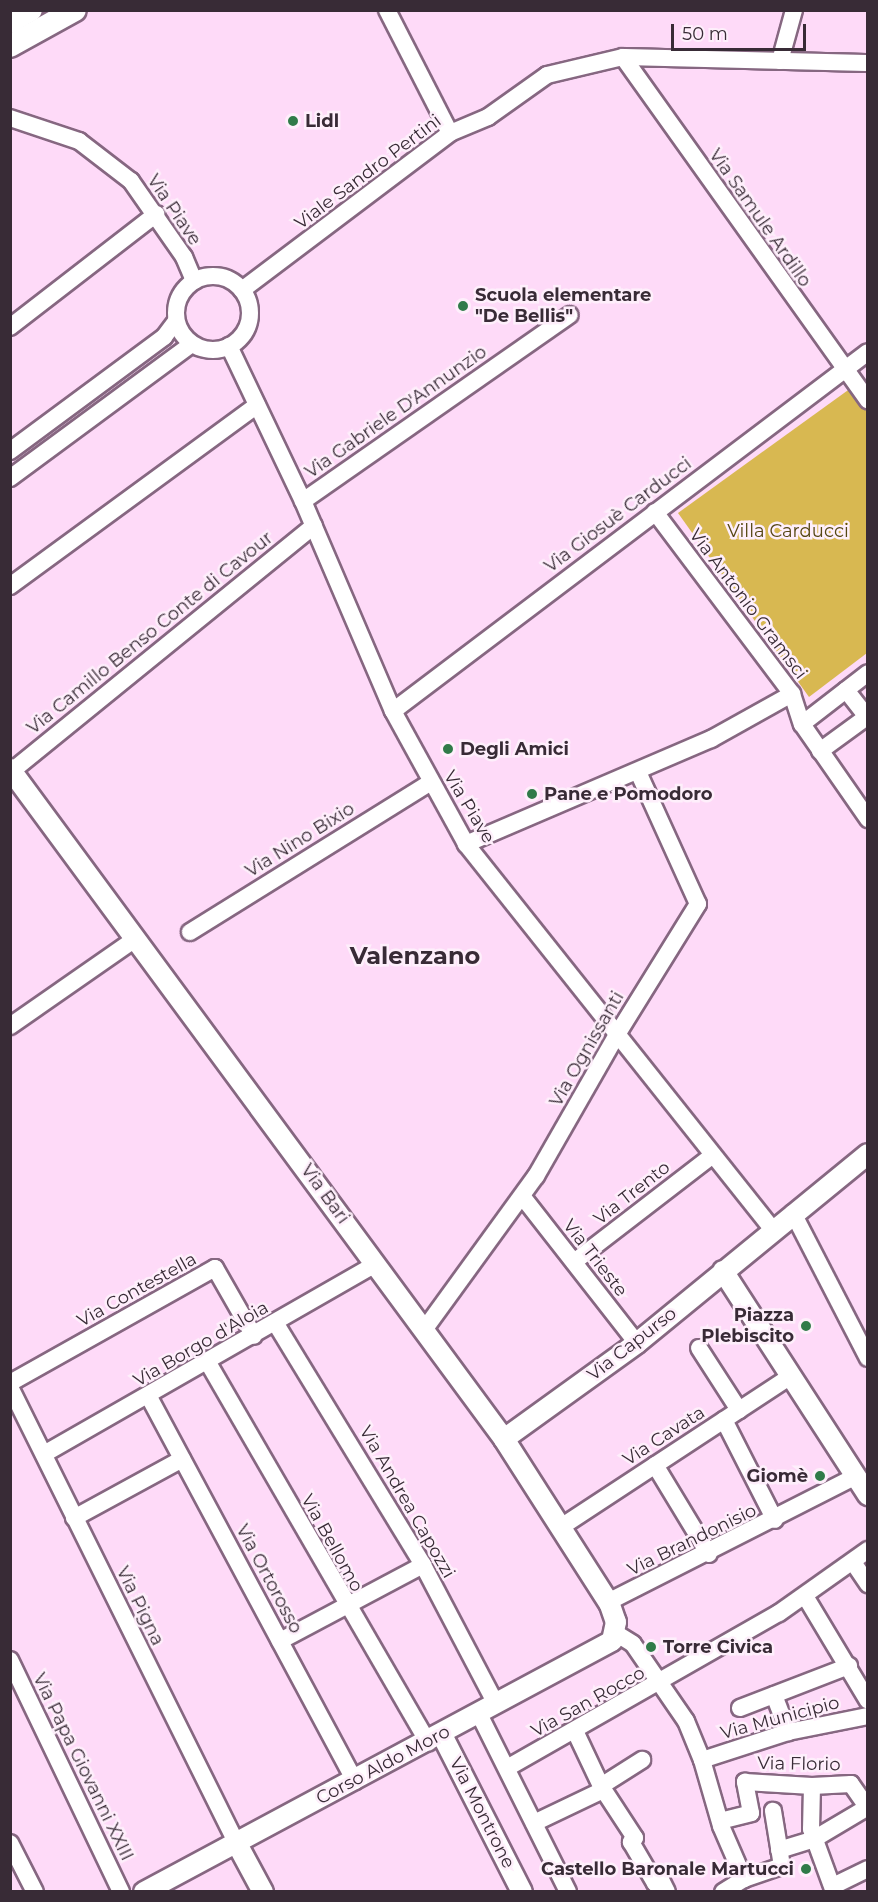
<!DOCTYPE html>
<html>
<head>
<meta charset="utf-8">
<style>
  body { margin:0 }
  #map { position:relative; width:878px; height:1902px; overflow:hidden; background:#fedaf8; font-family:Montserrat,sans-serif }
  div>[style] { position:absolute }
  .green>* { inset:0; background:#d8b851 }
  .roads { filter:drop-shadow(2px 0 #866781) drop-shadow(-2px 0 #866781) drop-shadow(0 2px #866781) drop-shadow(0 -2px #866781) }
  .minor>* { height:16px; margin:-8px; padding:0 8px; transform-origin:8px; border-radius:8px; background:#fff }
  .minor>.ring { margin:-8px; padding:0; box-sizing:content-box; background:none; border:16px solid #fff; border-radius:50% }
  .tertiary>* { height:20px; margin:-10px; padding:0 10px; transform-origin:10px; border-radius:10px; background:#fff }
  .secondary>* { height:22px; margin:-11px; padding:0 11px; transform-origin:11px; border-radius:11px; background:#fff }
  .dots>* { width:16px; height:16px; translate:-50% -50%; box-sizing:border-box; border:3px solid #feeffb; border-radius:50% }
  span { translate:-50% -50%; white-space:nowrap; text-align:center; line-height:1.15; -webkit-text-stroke:5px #feeffb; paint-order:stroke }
  .poi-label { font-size:18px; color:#382b36; font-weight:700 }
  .left { translate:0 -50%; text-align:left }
  .right { translate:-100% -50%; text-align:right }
  .street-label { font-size:18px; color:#382b36 }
  .park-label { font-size:18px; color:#564714 }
  .district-label { font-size:24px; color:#382b36; font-weight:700 }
  .frame { position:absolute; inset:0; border:12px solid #382b36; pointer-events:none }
  .scale { position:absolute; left:671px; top:24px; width:135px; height:27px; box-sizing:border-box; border:3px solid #382b36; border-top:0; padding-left:8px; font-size:18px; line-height:21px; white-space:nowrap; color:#382b36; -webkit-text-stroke:4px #feeffb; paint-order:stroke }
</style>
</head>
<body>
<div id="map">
  <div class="green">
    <i style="clip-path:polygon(851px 388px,867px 411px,867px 653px,809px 697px,678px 513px)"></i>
  </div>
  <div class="roads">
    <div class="minor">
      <i style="left:387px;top:10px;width:138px;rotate:62.9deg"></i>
      <i style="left:623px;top:57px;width:422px;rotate:54.5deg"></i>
      <i style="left:780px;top:61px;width:53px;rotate:-74.6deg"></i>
      <i style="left:10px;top:118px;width:73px;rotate:18.4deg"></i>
      <i style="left:79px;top:141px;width:66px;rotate:37.6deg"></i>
      <i style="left:131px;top:181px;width:93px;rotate:55.1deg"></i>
      <i style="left:184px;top:257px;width:26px;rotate:67deg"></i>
      <i class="ring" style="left:176px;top:276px;width:58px;height:58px"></i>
      <i style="left:242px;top:290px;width:261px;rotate:-37deg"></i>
      <i style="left:450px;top:133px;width:41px;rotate:-22.8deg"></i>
      <i style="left:488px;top:117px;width:72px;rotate:-35.4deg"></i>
      <i style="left:547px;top:75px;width:78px;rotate:-13.3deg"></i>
      <i style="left:623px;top:57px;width:245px;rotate:1.4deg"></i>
      <i style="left:10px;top:327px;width:185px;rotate:-37.7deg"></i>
      <i style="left:229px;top:346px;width:172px;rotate:64.5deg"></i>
      <i style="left:303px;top:501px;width:228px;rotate:66.8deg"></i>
      <i style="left:393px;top:711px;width:152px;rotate:61.2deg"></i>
      <i style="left:466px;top:844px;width:492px;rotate:51.5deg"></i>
      <i style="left:10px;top:451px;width:192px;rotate:-36.5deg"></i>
      <i style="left:164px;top:337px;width:20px;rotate:-53deg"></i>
      <i style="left:10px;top:478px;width:226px;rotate:-36.4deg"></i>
      <i style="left:303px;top:501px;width:325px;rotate:-34.9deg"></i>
      <i style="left:655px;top:512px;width:228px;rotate:53deg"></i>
      <i style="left:792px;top:694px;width:32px;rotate:72deg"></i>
      <i style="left:802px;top:724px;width:116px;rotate:55.2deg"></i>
      <i style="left:10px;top:586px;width:306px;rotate:-36.2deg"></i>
      <i style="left:846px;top:690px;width:33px;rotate:52deg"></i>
      <i style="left:393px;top:711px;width:595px;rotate:-37.08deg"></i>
      <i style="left:802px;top:724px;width:83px;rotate:-37.7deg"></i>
      <i style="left:820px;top:751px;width:59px;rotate:-36.1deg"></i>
      <i style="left:12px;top:771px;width:389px;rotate:-39.1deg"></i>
      <i style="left:466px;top:844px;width:267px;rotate:-23.2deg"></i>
      <i style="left:711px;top:739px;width:93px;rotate:-29.1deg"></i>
      <i style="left:190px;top:932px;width:284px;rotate:-31.9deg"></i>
      <i style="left:10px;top:1026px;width:152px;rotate:-34.8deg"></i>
      <i style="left:522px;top:1196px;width:187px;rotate:52deg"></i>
      <i style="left:793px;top:1213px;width:163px;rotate:62.7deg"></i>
      <i style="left:574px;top:1262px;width:175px;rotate:-37.6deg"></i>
      <i style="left:276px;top:1324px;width:282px;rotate:58.6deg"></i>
      <i style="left:423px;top:1565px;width:157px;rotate:62.3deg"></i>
      <i style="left:424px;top:1330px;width:190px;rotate:-54deg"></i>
      <i style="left:536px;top:1176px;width:165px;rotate:-60.2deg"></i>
      <i style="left:618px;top:1033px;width:152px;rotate:-58.2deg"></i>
      <i style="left:698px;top:904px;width:145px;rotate:-114.4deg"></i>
      <i style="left:699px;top:1348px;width:74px;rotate:57.2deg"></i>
      <i style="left:207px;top:1361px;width:441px;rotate:59.9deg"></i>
      <i style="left:10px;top:1383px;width:235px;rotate:-29.3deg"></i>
      <i style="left:215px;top:1268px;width:78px;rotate:60.2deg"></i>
      <i style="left:10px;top:1387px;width:508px;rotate:63.59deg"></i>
      <i style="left:149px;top:1397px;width:436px;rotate:61.8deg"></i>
      <i style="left:724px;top:1420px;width:112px;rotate:63deg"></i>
      <i style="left:44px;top:1454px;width:383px;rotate:-29.8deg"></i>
      <i style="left:655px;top:1465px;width:104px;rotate:58.8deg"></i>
      <i style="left:74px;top:1518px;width:123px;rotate:-28.6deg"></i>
      <i style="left:561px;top:1527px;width:273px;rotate:-33.3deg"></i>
      <i style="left:853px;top:1562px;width:27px;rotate:56deg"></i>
      <i style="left:805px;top:1596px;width:122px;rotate:59deg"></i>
      <i style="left:608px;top:1602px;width:278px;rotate:-26.9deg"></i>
      <i style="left:614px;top:1632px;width:22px;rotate:32deg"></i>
      <i style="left:633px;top:1644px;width:93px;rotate:55.5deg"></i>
      <i style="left:686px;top:1721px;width:42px;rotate:67.7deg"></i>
      <i style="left:702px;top:1760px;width:69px;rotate:73.9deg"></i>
      <i style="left:721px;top:1826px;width:58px;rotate:66.5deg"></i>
      <i style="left:280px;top:1641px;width:162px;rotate:-28deg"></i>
      <i style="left:10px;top:1660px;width:257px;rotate:64.4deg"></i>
      <i style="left:774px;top:1695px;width:40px;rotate:69deg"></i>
      <i style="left:740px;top:1708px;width:117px;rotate:-21.1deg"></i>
      <i style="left:479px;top:1714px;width:199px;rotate:63.4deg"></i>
      <i style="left:575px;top:1731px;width:61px;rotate:64.7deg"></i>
      <i style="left:601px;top:1786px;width:62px;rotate:56.8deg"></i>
      <i style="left:635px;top:1838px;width:6px;rotate:135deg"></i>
      <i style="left:631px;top:1842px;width:48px;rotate:59.7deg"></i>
      <i style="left:655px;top:1883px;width:7px;rotate:-27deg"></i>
      <i style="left:661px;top:1880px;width:13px;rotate:63deg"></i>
      <i style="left:702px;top:1760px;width:90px;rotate:-18deg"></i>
      <i style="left:788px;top:1732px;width:82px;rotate:-11.3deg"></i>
      <i style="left:507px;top:1768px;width:313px;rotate:-29.7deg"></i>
      <i style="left:779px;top:1613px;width:109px;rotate:-35.3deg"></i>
      <i style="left:601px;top:1786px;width:49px;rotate:-32.4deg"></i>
      <i style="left:812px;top:1786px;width:43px;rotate:91.3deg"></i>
      <i style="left:811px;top:1829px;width:67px;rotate:69.9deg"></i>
      <i style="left:720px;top:1821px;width:32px;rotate:-14deg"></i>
      <i style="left:751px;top:1813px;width:32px;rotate:-101deg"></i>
      <i style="left:745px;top:1782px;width:67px;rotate:3.4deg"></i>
      <i style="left:812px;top:1786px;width:39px;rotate:-3deg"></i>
      <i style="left:851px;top:1784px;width:29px;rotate:55deg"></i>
      <i style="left:534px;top:1823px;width:76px;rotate:-25.6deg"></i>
      <i style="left:10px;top:1843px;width:55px;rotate:63deg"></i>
      <i style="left:779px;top:1850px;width:37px;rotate:-17deg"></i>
      <i style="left:814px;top:1839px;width:63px;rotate:-30.7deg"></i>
      <i style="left:833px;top:1886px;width:39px;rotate:-26deg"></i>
      <i style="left:723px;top:1892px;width:25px;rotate:-32deg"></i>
      <i style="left:744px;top:1879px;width:40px;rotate:-18.9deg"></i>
      <i style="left:782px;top:1866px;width:56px;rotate:-99.3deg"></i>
    </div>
    <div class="tertiary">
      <i style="left:10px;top:769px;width:832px;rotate:53.6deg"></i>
      <i style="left:504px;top:1439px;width:197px;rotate:57.4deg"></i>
      <i style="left:610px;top:1605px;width:18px;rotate:71deg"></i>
      <i style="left:616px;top:1622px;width:19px;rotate:102deg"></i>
      <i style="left:612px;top:1641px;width:531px;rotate:151.79deg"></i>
      <i style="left:723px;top:1271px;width:267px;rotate:57.1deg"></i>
      <i style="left:504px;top:1439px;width:164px;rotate:-35.8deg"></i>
      <i style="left:637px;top:1343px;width:298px;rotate:-39.3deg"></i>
      <i style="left:442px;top:1735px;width:176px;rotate:63deg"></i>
      <i style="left:236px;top:1842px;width:57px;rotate:61.6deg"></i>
    </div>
    <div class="secondary">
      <i style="left:10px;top:22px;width:24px;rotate:-30deg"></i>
      <i style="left:10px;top:46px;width:74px;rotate:-29deg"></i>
    </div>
  </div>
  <div class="dots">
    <i style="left:293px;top:121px;background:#307b49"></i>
    <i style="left:463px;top:306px;background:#307b49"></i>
    <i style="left:448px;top:749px;background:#307b49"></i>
    <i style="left:532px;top:794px;background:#307b49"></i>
    <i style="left:806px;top:1326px;background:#307b49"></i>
    <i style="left:820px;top:1476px;background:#307b49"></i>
    <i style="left:651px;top:1647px;background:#307b49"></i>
    <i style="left:806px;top:1869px;background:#307b49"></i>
  </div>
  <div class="poi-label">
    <span class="left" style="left:305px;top:121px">Lidl</span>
    <span class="left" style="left:475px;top:306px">Scuola elementare<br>"De Bellis"</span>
    <span class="left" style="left:460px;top:749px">Degli Amici</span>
    <span class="left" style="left:544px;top:794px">Pane e Pomodoro</span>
    <span class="right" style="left:794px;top:1326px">Piazza<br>Plebiscito</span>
    <span class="right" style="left:808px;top:1476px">Giomè</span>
    <span class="left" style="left:663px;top:1647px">Torre Civica</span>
    <span class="right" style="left:794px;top:1869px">Castello Baronale Martucci</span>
  </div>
  <div class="street-label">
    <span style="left:368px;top:172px;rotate:-37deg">Viale Sandro Pertini</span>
    <span style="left:174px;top:210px;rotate:56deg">Via Piave</span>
    <span style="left:760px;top:218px;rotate:55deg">Via Samule Ardillo</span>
    <span style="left:396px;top:412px;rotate:-35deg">Via Gabriele D'Annunzio</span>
    <span style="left:618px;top:515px;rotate:-37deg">Via Giosuè Carducci</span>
    <span style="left:748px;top:604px;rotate:53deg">Via Antonio Gramsci</span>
    <span style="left:150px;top:633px;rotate:-39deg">Via Camillo Benso Conte di Cavour</span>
    <span style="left:469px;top:807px;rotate:59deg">Via Piave</span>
    <span style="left:300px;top:840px;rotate:-32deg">Via Nino Bixio</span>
    <span style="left:587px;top:1049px;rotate:-60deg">Via Ognissanti</span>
    <span style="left:632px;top:1193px;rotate:-38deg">Via Trento</span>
    <span style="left:325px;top:1194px;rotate:54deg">Via Bari</span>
    <span style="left:595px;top:1258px;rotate:52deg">Via Trieste</span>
    <span style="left:137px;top:1290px;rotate:-29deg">Via Contestella</span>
    <span style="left:201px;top:1344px;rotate:-30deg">Via Borgo d'Aloia</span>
    <span style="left:632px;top:1344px;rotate:-38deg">Via Capurso</span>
    <span style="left:664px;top:1436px;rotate:-33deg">Via Cavata</span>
    <span style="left:407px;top:1502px;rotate:60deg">Via Andrea Capozzi</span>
    <span style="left:692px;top:1540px;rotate:-26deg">Via Brandonisio</span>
    <span style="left:332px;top:1543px;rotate:61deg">Via Bellomo</span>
    <span style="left:269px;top:1579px;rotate:62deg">Via Ortorosso</span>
    <span style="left:140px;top:1606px;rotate:64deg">Via Pigna</span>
    <span style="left:588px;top:1702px;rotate:-29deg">Via San Rocco</span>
    <span style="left:780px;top:1718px;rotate:-15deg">Via Municipio</span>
    <span style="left:799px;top:1764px;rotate:1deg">Via Florio</span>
    <span style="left:383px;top:1765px;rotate:-28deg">Corso Aldo Moro</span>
    <span style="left:83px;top:1767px;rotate:64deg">Via Papa Giovanni XXIII</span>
    <span style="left:482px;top:1813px;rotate:63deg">Via Montrone</span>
  </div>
  <div class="park-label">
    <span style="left:788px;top:531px">Villa Carducci</span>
  </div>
  <div class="district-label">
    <span style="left:415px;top:956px">Valenzano</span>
  </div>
  <div class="frame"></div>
  <div class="scale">50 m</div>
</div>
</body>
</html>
